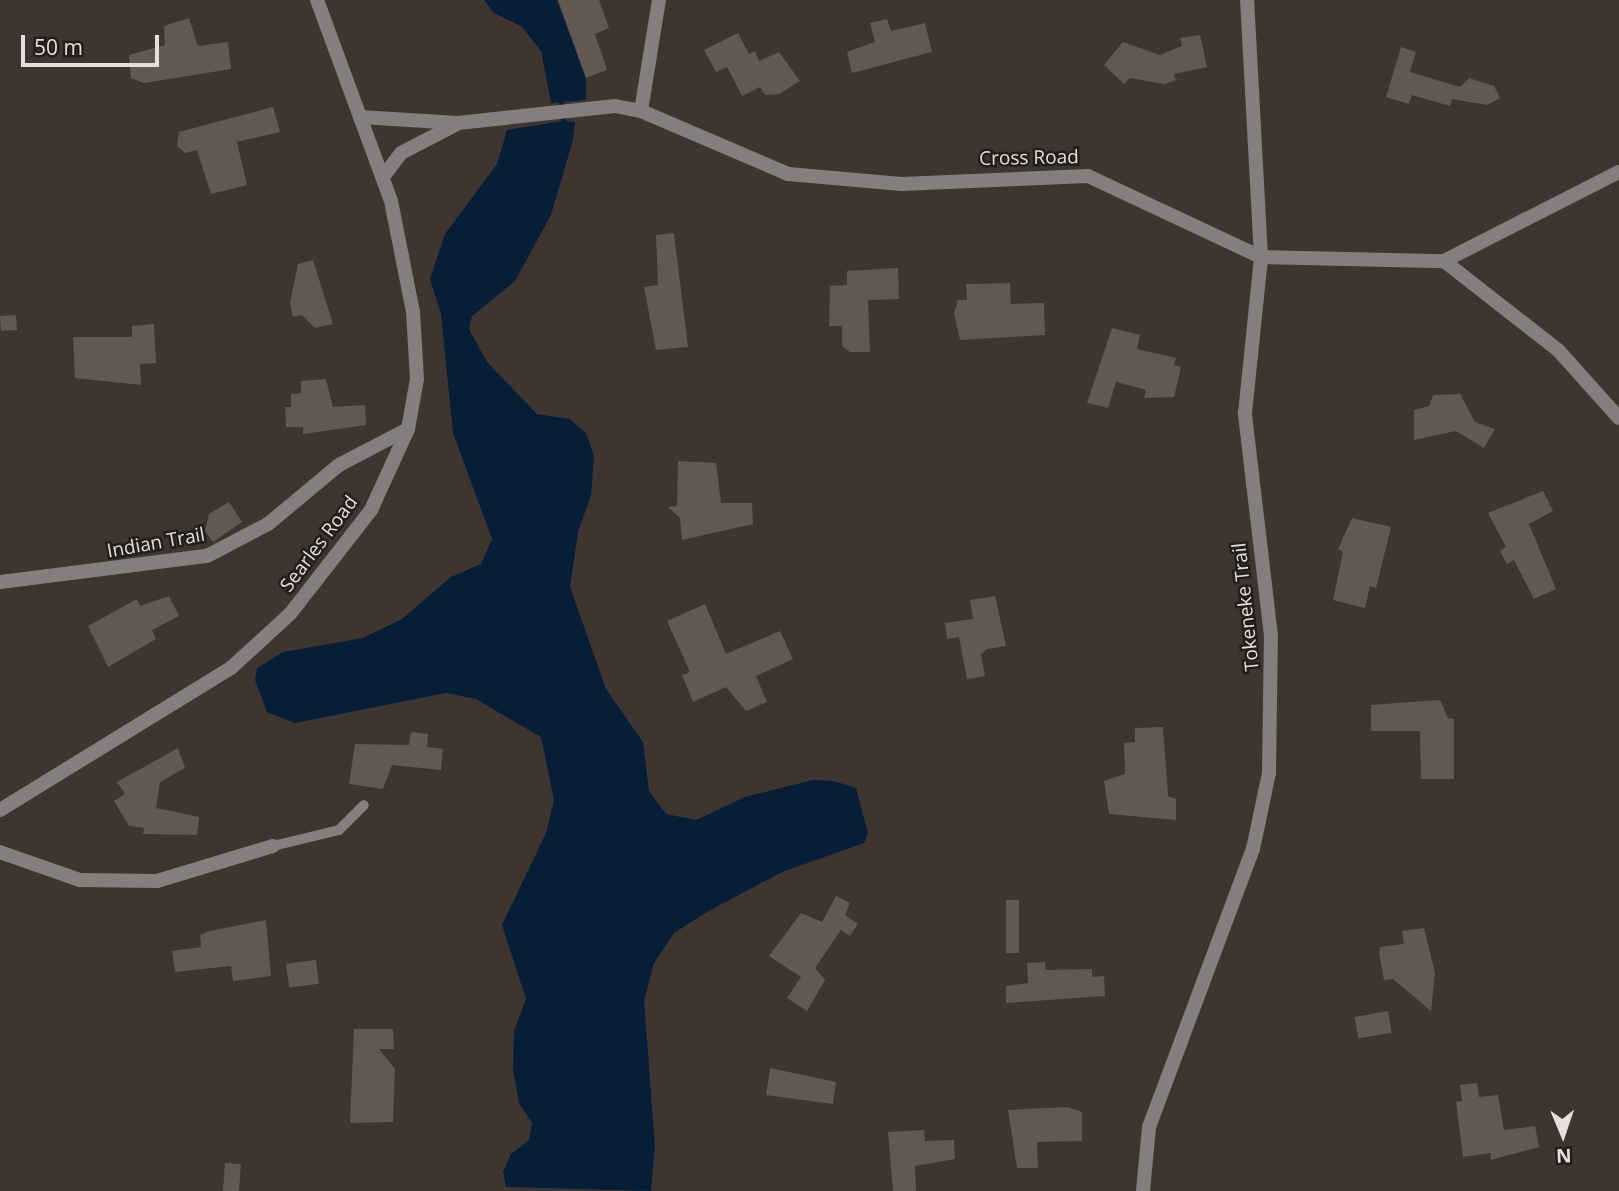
<!DOCTYPE html>
<html>
<head>
<meta charset="utf-8">
<style>
  body { margin:0 }
  #map { position:relative; width:1619px; height:1191px; overflow:hidden; background:#3f3530; font-family:"Open Sans",sans-serif }
  div>[style] { position:absolute }
  .water>* { inset:0; background:#071e38 }
  .stream>* { height:5px; margin:-2.5px; padding:0 2.5px; transform-origin:2.5px; border-radius:2.5px; background:#071e38 }
  .building>* { inset:0; background:#625752; transform-origin:0 0 }
  .lane>* { height:10px; margin:-5px; padding:0 5px; transform-origin:5px; border-radius:5px; background:#847e7e }
  .street>* { height:14px; margin:-7px; padding:0 7px; transform-origin:7px; border-radius:7px; background:#847e7e }
  span { translate:-50% -50%; white-space:nowrap; text-align:center; line-height:1.15; -webkit-text-stroke:5px #221e1b; paint-order:stroke }
  .street-label { font-size:19px; color:#e6e0dc }
  .north { position:absolute; left:1528px; top:1100px; width:70px; height:70px; -webkit-text-stroke:5px #221e1b; paint-order:stroke; rotate:178deg; font-size:19px; font-weight:700; line-height:28px; text-align:center; color:#e6e0dc }
  .north::after { content:''; display:block; margin:auto; width:24px; height:32px; background:#e6e0dc; clip-path:polygon(50% 0,100% 100%,50% 72%,0 100%) }
  .scale { position:absolute; left:21px; top:35px; width:138px; height:32px; box-sizing:border-box; border:4px solid #e6e0dc; border-top:0; padding-left:9px; font-size:21px; line-height:24px; white-space:nowrap; color:#e6e0dc; -webkit-text-stroke:5px #221e1b; paint-order:stroke }
</style>
</head>
<body>
<div id="map">
  <div class="water">
    <i style="clip-path:polygon(484px 0,557px 0,586px 79px,586px 100px,551px 103px,541px 51px,521px 26px,494px 13px)"></i>
    <i style="clip-path:polygon(563px 121px,575px 122px,573px 140px,551px 215px,515px 281px,472px 316px,469px 329px,487px 362px,537px 414px,570px 419px,586px 433px,594px 456px,591px 495px,578px 532px,570px 587px,606px 689px,643px 742px,649px 791px,666px 814px,696px 820px,745px 797px,813px 780px,834px 781px,856px 788px,868px 833px,864px 843px,782px 872px,707px 912px,674px 933px,654px 963px,644px 1000px,655px 1147px,651px 1191px,506px 1187px,503px 1172px,511px 1154px,529px 1140px,532px 1123px,519px 1103px,513px 1069px,514px 1031px,526px 999px,502px 925px,546px 833px,554px 800px,541px 737px,476px 699px,446px 693px,295px 723px,267px 712px,255px 680px,257px 668px,283px 652px,363px 638px,402px 619px,451px 577px,481px 564px,492px 539px,453px 433px,441px 314px,430px 279px,445px 234px,497px 164px,507px 130px)"></i>
  </div>
  <div class="stream">
    <i style="left:561px;top:101px;width:20px;rotate:84deg"></i>
  </div>
  <div class="building">
    <i style="clip-path:polygon(558px 0,599px 0,609px 28px,595px 34px,607px 70px,586px 78px)"></i>
    <i style="clip-path:polygon(189px 18px,198px 46px,228px 42px,231px 69px,144px 83px,131px 78px,129px 55px,165px 45px,164px 26px)"></i>
    <i style="clip-path:polygon(887px 19px,891px 31px,925px 23px,932px 52px,852px 73px,847px 52px,875px 42px,870px 23px)"></i>
    <i style="clip-path:polygon(738px 33px,749px 54px,755px 51px,759px 61px,779px 52px,800px 81px,779px 94px,765px 95px,760px 87px,742px 96px,727px 67px,716px 72px,704px 50px)"></i>
    <i style="clip-path:polygon(1200px 35px,1207px 67px,1174px 74px,1176px 80px,1164px 84px,1130px 78px,1124px 84px,1104px 65px,1123px 42px,1160px 55px,1182px 46px,1180px 38px)"></i>
    <i style="clip-path:polygon(1401px 47px,1416px 52px,1410px 72px,1460px 87px,1469px 78px,1494px 86px,1500px 98px,1487px 105px,1452px 99px,1450px 106px,1412px 95px,1409px 104px,1386px 97px)"></i>
    <i style="clip-path:polygon(273px 107px,280px 132px,237px 142px,247px 185px,211px 194px,197px 150px,185px 153px,177px 146px,179px 132px)"></i>
    <i style="clip-path:polygon(674px 233px,688px 347px,656px 350px,644px 287px,658px 285px,656px 235px)"></i>
    <i style="clip-path:polygon(313px 260px,333px 324px,315px 328px,302px 315px,293px 317px,290px 303px,298px 264px)"></i>
    <i style="clip-path:polygon(898px 268px,899px 299px,868px 300px,870px 352px,850px 352px,842px 346px,842px 326px,829px 326px,830px 286px,847px 285px,847px 271px)"></i>
    <i style="clip-path:polygon(1010px 283px,1011px 304px,1044px 303px,1045px 335px,960px 340px,954px 313px,958px 300px,967px 300px,966px 284px)"></i>
    <i style="left:16px;top:315px;width:15px;height:16px;rotate:86deg"></i>
    <i style="clip-path:polygon(154px 324px,156px 363px,140px 364px,141px 385px,75px 378px,73px 337px,132px 337px,132px 326px)"></i>
    <i style="clip-path:polygon(1112px 328px,1140px 335px,1137px 349px,1176px 358px,1174px 365px,1181px 367px,1174px 397px,1144px 398px,1146px 390px,1116px 382px,1108px 408px,1087px 403px)"></i>
    <i style="clip-path:polygon(326px 379px,333px 407px,365px 405px,366px 425px,303px 434px,303px 427px,286px 427px,285px 407px,291px 407px,291px 394px,301px 393px,301px 381px)"></i>
    <i style="clip-path:polygon(1460px 394px,1475px 422px,1495px 429px,1484px 448px,1456px 431px,1414px 440px,1414px 410px,1429px 406px,1433px 395px)"></i>
    <i style="clip-path:polygon(678px 461px,716px 463px,721px 503px,752px 503px,753px 524px,682px 540px,680px 518px,668px 507px,677px 506px)"></i>
    <i style="clip-path:polygon(1543px 491px,1553px 511px,1529px 524px,1556px 589px,1534px 599px,1514px 560px,1507px 564px,1500px 551px,1506px 547px,1488px 513px)"></i>
    <i style="clip-path:polygon(229px 502px,242px 522px,213px 542px,205px 531px,209px 514px)"></i>
    <i style="clip-path:polygon(1352px 518px,1391px 527px,1376px 588px,1370px 586px,1365px 608px,1333px 600px,1343px 552px,1338px 549px)"></i>
    <i style="clip-path:polygon(169px 596px,179px 616px,152px 630px,156px 639px,108px 667px,88px 626px,137px 599px,140px 606px)"></i>
    <i style="clip-path:polygon(995px 596px,1006px 646px,987px 649px,981px 654px,985px 676px,967px 679px,959px 637px,947px 639px,945px 623px,973px 619px,970px 600px)"></i>
    <i style="clip-path:polygon(705px 604px,726px 654px,780px 631px,793px 659px,756px 676px,767px 702px,746px 711px,726px 687px,693px 702px,682px 675px,690px 672px,667px 621px)"></i>
    <i style="clip-path:polygon(1440px 700px,1448px 718px,1454px 719px,1454px 779px,1421px 779px,1420px 731px,1371px 731px,1371px 705px)"></i>
    <i style="clip-path:polygon(1163px 727px,1168px 796px,1176px 799px,1176px 820px,1109px 814px,1104px 781px,1125px 774px,1124px 743px,1135px 742px,1135px 728px)"></i>
    <i style="clip-path:polygon(411px 732px,428px 734px,427px 747px,443px 749px,441px 770px,392px 765px,383px 789px,349px 784px,355px 744px,409px 745px)"></i>
    <i style="clip-path:polygon(178px 748px,185px 768px,160px 782px,156px 808px,199px 817px,197px 835px,143px 834px,144px 828px,129px 826px,114px 801px,125px 794px,117px 782px)"></i>
    <i style="clip-path:polygon(836px 896px,850px 903px,845px 915px,858px 924px,850px 936px,841px 930px,815px 968px,825px 980px,807px 1011px,787px 998px,801px 977px,769px 956px,801px 913px,822px 922px)"></i>
    <i style="left:1006px;top:900px;width:13px;height:53px"></i>
    <i style="clip-path:polygon(266px 920px,271px 976px,233px 981px,231px 966px,175px 972px,172px 951px,201px 947px,200px 935px,209px 931px)"></i>
    <i style="clip-path:polygon(1424px 928px,1435px 973px,1431px 1011px,1393px 979px,1384px 980px,1379px 953px,1380px 947px,1404px 944px,1402px 931px)"></i>
    <i style="left:316px;top:960px;width:24px;height:30px;rotate:83deg"></i>
    <i style="clip-path:polygon(1045px 962px,1046px 970px,1092px 969px,1092px 977px,1104px 976px,1105px 996px,1006px 1003px,1006px 986px,1028px 983px,1027px 963px)"></i>
    <i style="left:1388px;top:1011px;width:22px;height:34px;rotate:80deg"></i>
    <i style="clip-path:polygon(354px 1029px,393px 1029px,394px 1049px,379px 1049px,395px 1069px,393px 1122px,350px 1123px)"></i>
    <i style="clip-path:polygon(770px 1068px,836px 1082px,833px 1104px,766px 1095px)"></i>
    <i style="clip-path:polygon(1477px 1083px,1479px 1097px,1498px 1095px,1504px 1130px,1535px 1126px,1539px 1147px,1491px 1160px,1490px 1153px,1463px 1157px,1456px 1102px,1462px 1101px,1460px 1085px)"></i>
    <i style="clip-path:polygon(1067px 1107px,1082px 1112px,1082px 1141px,1037px 1142px,1038px 1168px,1017px 1168px,1008px 1110px)"></i>
    <i style="clip-path:polygon(924px 1130px,925px 1141px,954px 1140px,955px 1159px,915px 1166px,916px 1191px,893px 1191px,888px 1132px)"></i>
    <i style="left:225px;top:1163px;width:16px;height:28px;rotate:4deg"></i>
  </div>
  <div class="lane">
    <i style="left:273px;top:846px;width:68px;rotate:-13.6deg"></i>
    <i style="left:339px;top:830px;width:35px;rotate:-45deg"></i>
  </div>
  <div class="street">
    <i style="left:641px;top:111px;width:112px;rotate:-80.8deg"></i>
    <i style="left:360px;top:117px;width:98px;rotate:3.5deg"></i>
    <i style="left:458px;top:123px;width:158px;rotate:-6.2deg"></i>
    <i style="left:615px;top:106px;width:26px;rotate:11deg"></i>
    <i style="left:641px;top:111px;width:160px;rotate:23.2deg"></i>
    <i style="left:788px;top:174px;width:114px;rotate:5deg"></i>
    <i style="left:902px;top:184px;width:186px;rotate:-2.5deg"></i>
    <i style="left:1088px;top:176px;width:191px;rotate:25.1deg"></i>
    <i style="left:1261px;top:257px;width:183px;rotate:1.3deg"></i>
    <i style="left:1444px;top:261px;width:196px;rotate:-27deg"></i>
    <i style="left:383px;top:177px;width:30px;rotate:-53deg"></i>
    <i style="left:401px;top:153px;width:63px;rotate:-27.4deg"></i>
    <i style="left:1444px;top:261px;width:145px;rotate:38deg"></i>
    <i style="left:1558px;top:350px;width:91px;rotate:48.1deg"></i>
    <i style="left:0;top:582px;width:209px;rotate:-7.2deg"></i>
    <i style="left:207px;top:556px;width:69px;rotate:-27.7deg"></i>
    <i style="left:268px;top:524px;width:92px;rotate:-39.7deg"></i>
    <i style="left:339px;top:465px;width:78px;rotate:-27.6deg"></i>
    <i style="left:0;top:810px;width:271px;rotate:-31.6deg"></i>
    <i style="left:231px;top:668px;width:80px;rotate:-42.5deg"></i>
    <i style="left:290px;top:614px;width:132px;rotate:-52.1deg"></i>
    <i style="left:371px;top:510px;width:89px;rotate:-65.4deg"></i>
    <i style="left:408px;top:429px;width:51px;rotate:-79.8deg"></i>
    <i style="left:417px;top:379px;width:67px;rotate:-93.4deg"></i>
    <i style="left:413px;top:312px;width:113px;rotate:-101.2deg"></i>
    <i style="left:391px;top:201px;width:214px;rotate:-110.2deg"></i>
    <i style="left:0;top:852px;width:85px;rotate:19.3deg"></i>
    <i style="left:80px;top:880px;width:77px;rotate:0.7deg"></i>
    <i style="left:157px;top:881px;width:121px;rotate:-16.8deg"></i>
    <i style="left:1143px;top:1191px;width:64px;rotate:-84.6deg"></i>
    <i style="left:1149px;top:1127px;width:297px;rotate:-69.5deg"></i>
    <i style="left:1253px;top:849px;width:78px;rotate:-78.1deg"></i>
    <i style="left:1269px;top:773px;width:137px;rotate:-89.2deg"></i>
    <i style="left:1271px;top:636px;width:225px;rotate:-96.7deg"></i>
    <i style="left:1245px;top:413px;width:157px;rotate:-84.1deg"></i>
    <i style="left:1261px;top:257px;width:257px;rotate:-93.1deg"></i>
  </div>
  <div class="street-label">
    <span style="left:1029px;top:158px;rotate:-1deg">Cross Road</span>
    <span style="left:156px;top:543px;rotate:-10deg">Indian Trail</span>
    <span style="left:319px;top:544px;rotate:-53deg">Searles Road</span>
    <span style="left:1246px;top:607px;rotate:-96deg">Tokeneke Trail</span>
  </div>
  <div class="north">N</div>
  <div class="scale">50 m</div>
</div>
</body>
</html>
